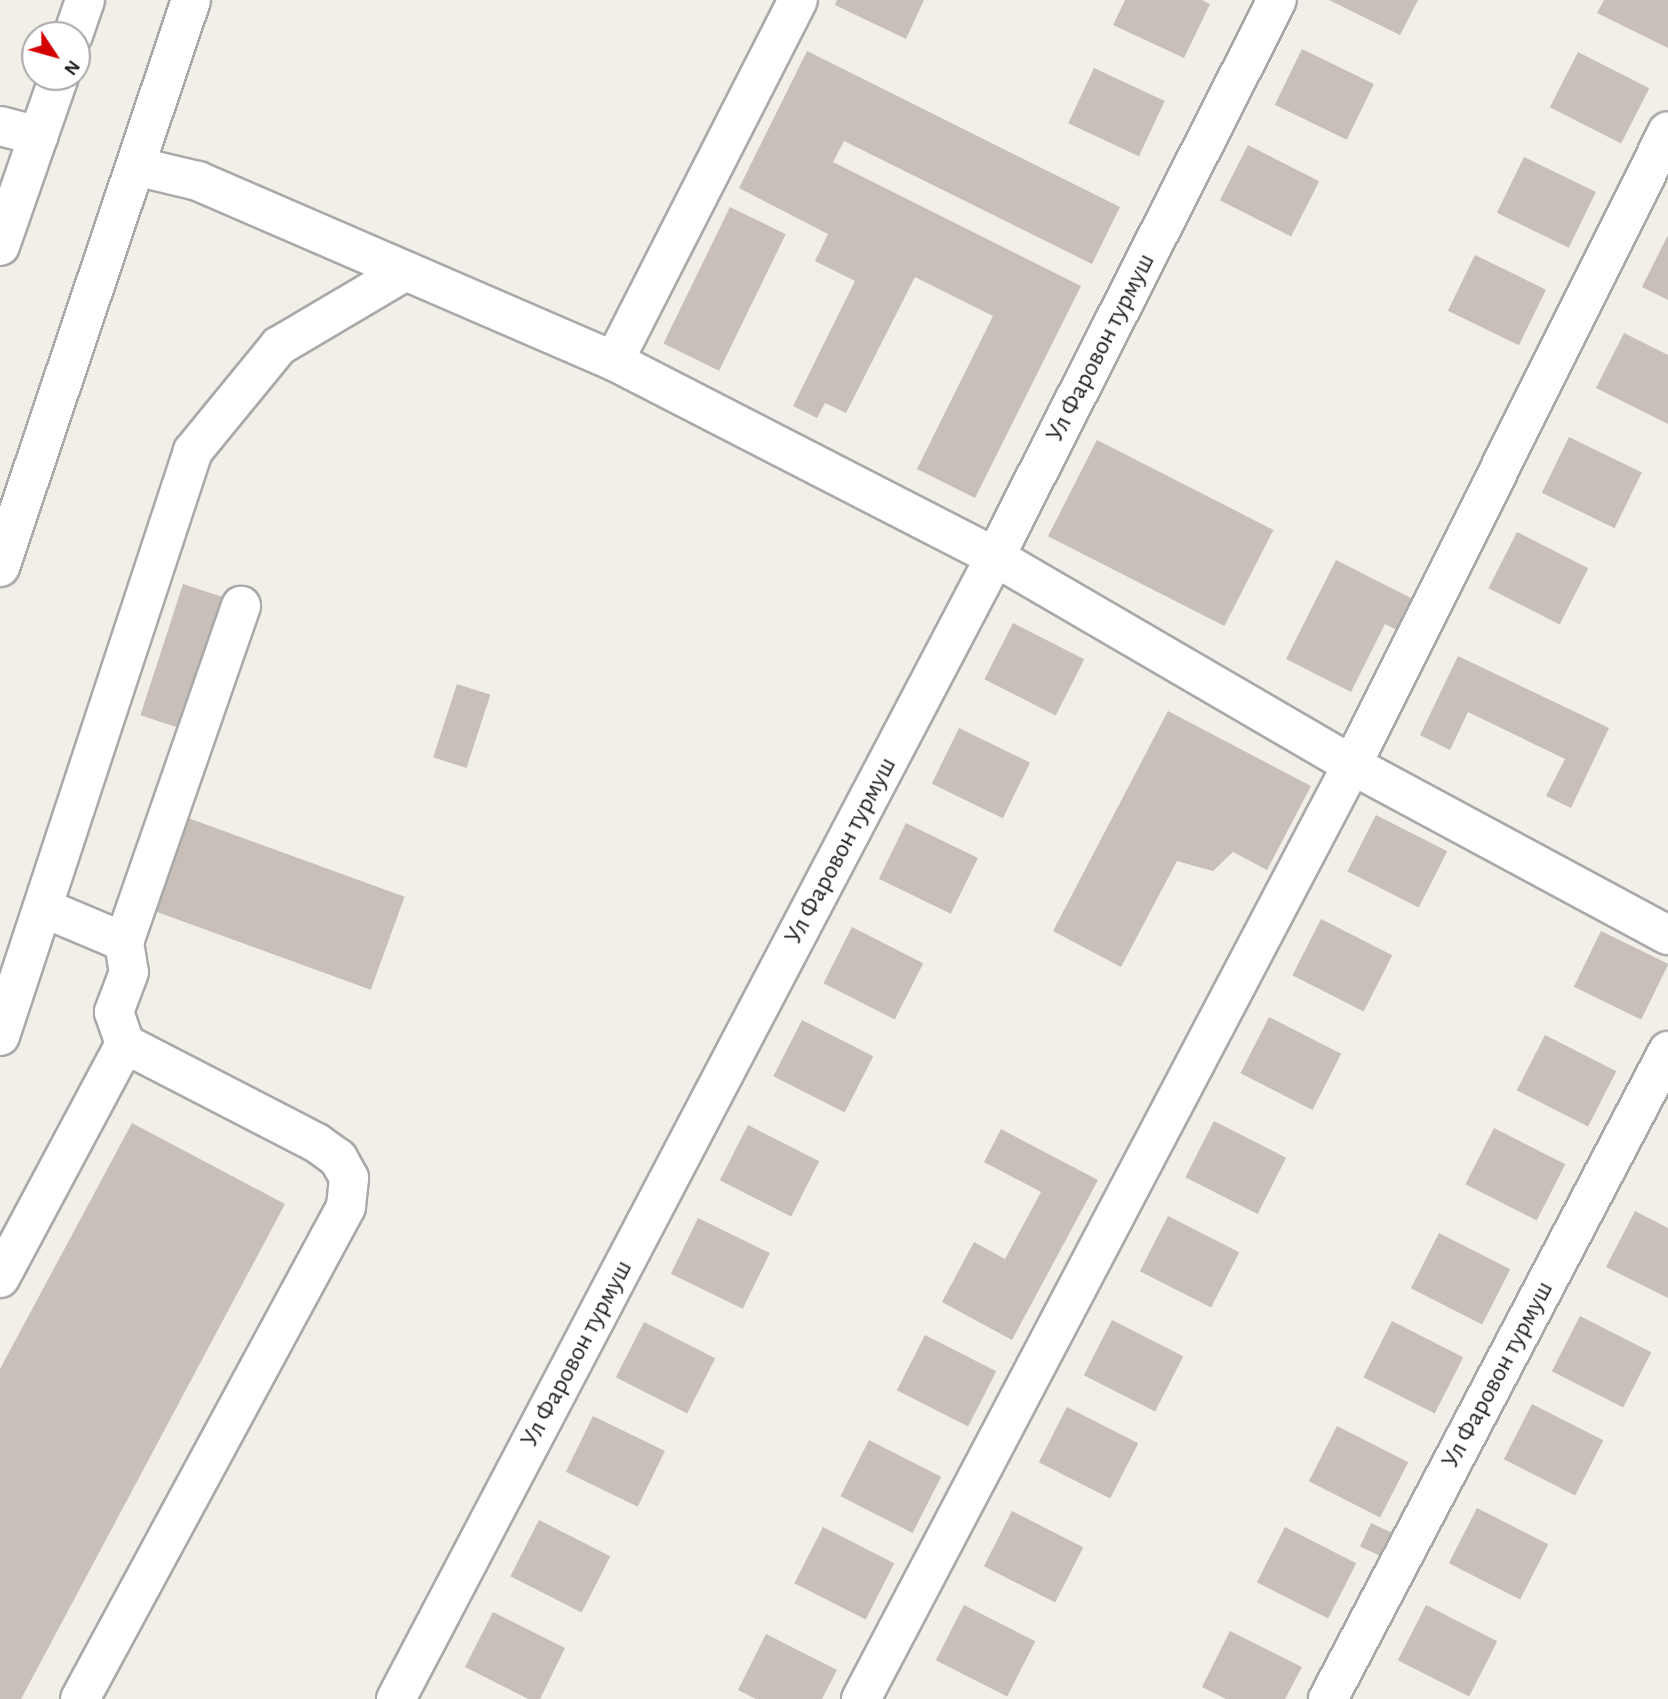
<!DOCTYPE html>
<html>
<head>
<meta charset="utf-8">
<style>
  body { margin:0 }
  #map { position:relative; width:1668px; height:1699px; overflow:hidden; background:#f2efe9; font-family:"Alegreya Sans",sans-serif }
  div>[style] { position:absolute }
  .building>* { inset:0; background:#c7bfb8; transform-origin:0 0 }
  .roads { filter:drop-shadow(2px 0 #a9a9a9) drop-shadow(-2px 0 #a9a9a9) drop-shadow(0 2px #a9a9a9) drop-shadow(0 -2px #a9a9a9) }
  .minor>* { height:38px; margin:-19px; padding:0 19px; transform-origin:19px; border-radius:19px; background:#fff }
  span { translate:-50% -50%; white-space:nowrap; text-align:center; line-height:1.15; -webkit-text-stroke:7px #fff; paint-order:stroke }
  .street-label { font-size:26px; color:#222 }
  .north { position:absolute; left:21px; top:21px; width:70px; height:70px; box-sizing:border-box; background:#fff; border:2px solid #a7a7a7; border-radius:50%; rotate:126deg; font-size:19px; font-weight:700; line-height:28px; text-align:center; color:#222 }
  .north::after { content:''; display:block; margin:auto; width:24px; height:32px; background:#d40000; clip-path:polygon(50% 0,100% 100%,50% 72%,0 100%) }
</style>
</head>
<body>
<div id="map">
  <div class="building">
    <i style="clip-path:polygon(837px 0,924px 0,906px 39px,835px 5px)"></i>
    <i style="clip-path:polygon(1125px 0,1202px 0,1210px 4px,1184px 58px,1113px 25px)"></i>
    <i style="clip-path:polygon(1329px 0,1418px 0,1400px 35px)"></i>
    <i style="clip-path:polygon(1604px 0,1668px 0,1668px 48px,1597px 13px)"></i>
    <i style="left:1302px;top:49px;width:80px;height:62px;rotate:26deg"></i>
    <i style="clip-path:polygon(807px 51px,1120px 207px,1092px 264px,844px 141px,833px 162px,1081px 286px,975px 498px,917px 469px,993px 316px,915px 277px,846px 413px,825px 403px,817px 418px,793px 406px,855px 281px,815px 261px,828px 234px,739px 188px)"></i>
    <i style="left:1578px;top:52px;width:80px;height:62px;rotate:27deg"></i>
    <i style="left:1094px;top:68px;width:78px;height:61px;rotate:25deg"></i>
    <i style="left:1248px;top:145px;width:80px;height:62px;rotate:27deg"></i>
    <i style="left:1524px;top:157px;width:80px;height:62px;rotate:26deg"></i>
    <i style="left:730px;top:207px;width:62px;height:152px;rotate:26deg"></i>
    <i style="clip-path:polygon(1668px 235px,1668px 300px,1642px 287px)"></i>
    <i style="left:1475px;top:255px;width:79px;height:62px;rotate:26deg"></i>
    <i style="clip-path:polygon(1624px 333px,1668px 355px,1668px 424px,1596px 388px)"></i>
    <i style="left:1569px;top:437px;width:81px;height:62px;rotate:26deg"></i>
    <i style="left:1097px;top:440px;width:198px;height:108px;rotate:27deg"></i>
    <i style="left:1517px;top:532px;width:80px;height:63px;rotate:27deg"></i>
    <i style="clip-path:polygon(1336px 560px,1413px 599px,1397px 630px,1385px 624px,1351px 692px,1286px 659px)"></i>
    <i style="left:183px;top:584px;width:49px;height:138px;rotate:18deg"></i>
    <i style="left:1013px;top:623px;width:80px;height:63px;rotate:27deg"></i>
    <i style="clip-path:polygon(1458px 656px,1609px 728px,1571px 808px,1546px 796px,1565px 759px,1468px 712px,1450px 750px,1420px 735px)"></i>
    <i style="left:457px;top:684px;width:35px;height:77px;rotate:18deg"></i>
    <i style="clip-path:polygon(1168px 711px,1311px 786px,1267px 870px,1233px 852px,1213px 871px,1177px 861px,1121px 967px,1053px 931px)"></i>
    <i style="left:959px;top:728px;width:79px;height:62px;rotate:26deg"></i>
    <i style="left:180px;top:815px;width:239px;height:99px;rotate:20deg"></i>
    <i style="left:1376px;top:815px;width:80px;height:63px;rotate:27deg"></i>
    <i style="left:906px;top:823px;width:80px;height:62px;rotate:26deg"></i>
    <i style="left:1321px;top:919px;width:80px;height:63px;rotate:27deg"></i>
    <i style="left:852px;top:927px;width:80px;height:63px;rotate:27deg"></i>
    <i style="left:1601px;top:931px;width:75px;height:62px;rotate:26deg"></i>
    <i style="left:1269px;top:1017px;width:81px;height:63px;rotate:27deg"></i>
    <i style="left:802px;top:1020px;width:80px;height:63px;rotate:27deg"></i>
    <i style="left:1545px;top:1035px;width:80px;height:62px;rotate:27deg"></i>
    <i style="left:1214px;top:1121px;width:81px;height:63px;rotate:27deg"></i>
    <i style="clip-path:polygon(132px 1123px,285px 1204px,21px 1699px,0 1699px,0 1369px)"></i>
    <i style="left:748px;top:1125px;width:80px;height:62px;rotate:27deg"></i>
    <i style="left:1494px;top:1128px;width:80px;height:63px;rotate:27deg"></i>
    <i style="clip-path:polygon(1001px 1129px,1098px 1180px,1012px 1340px,942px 1302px,974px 1242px,1005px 1259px,1041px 1192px,984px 1162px)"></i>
    <i style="clip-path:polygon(1635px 1211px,1668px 1228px,1668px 1298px,1606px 1267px)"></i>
    <i style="left:1168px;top:1216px;width:80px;height:62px;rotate:27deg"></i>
    <i style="left:698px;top:1218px;width:80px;height:62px;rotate:26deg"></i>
    <i style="left:1439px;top:1233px;width:80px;height:62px;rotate:27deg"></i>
    <i style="left:1580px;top:1316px;width:80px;height:62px;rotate:27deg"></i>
    <i style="left:1112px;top:1320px;width:80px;height:62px;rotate:27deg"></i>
    <i style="left:1392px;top:1321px;width:80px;height:63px;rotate:27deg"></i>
    <i style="left:644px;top:1322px;width:80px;height:62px;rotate:27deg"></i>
    <i style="left:925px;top:1335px;width:80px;height:62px;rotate:27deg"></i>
    <i style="left:1532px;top:1404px;width:80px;height:62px;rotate:27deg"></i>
    <i style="left:1067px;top:1407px;width:80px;height:62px;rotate:27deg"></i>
    <i style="left:593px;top:1416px;width:80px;height:62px;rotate:26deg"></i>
    <i style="left:1337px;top:1426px;width:80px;height:62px;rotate:27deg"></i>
    <i style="left:869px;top:1440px;width:81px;height:63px;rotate:27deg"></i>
    <i style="left:1477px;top:1508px;width:80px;height:62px;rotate:27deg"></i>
    <i style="left:1012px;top:1511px;width:80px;height:62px;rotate:27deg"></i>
    <i style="left:539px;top:1520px;width:80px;height:63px;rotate:27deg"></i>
    <i style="left:1371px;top:1523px;width:29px;height:26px;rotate:25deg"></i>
    <i style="left:823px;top:1527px;width:80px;height:63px;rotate:27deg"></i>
    <i style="left:1285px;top:1527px;width:80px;height:62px;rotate:27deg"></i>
    <i style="left:964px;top:1605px;width:80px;height:62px;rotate:27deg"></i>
    <i style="left:1426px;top:1605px;width:80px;height:62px;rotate:27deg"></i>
    <i style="clip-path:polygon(493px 1612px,565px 1648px,540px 1699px,528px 1699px,465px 1667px)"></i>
    <i style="clip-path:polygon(1230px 1631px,1302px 1667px,1285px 1699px,1226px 1699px,1202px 1687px)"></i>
    <i style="clip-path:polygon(766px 1634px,837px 1670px,822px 1699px,756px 1699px,738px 1690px)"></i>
  </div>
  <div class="roads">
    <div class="minor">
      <i style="left:73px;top:35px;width:37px;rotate:-71deg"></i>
      <i style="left:0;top:126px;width:40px;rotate:14.4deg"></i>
      <i style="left:139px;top:167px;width:61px;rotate:13.3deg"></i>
      <i style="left:198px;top:181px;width:453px;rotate:23.4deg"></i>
      <i style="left:614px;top:361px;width:428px;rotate:27.2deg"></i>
      <i style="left:995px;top:557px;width:413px;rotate:30.2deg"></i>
      <i style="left:1352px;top:765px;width:359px;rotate:28.3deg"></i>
      <i style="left:0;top:246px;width:179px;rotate:-70.8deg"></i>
      <i style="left:614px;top:361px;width:405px;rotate:-63deg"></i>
      <i style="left:0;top:567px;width:598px;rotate:-71.38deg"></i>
      <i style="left:46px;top:909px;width:85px;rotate:22.9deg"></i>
      <i style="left:124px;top:942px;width:30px;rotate:81deg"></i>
      <i style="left:129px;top:972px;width:43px;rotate:110.6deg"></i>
      <i style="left:114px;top:1012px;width:34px;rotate:71deg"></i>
      <i style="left:125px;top:1044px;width:216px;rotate:27.3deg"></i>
      <i style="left:317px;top:1143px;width:26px;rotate:36deg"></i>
      <i style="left:338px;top:1158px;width:23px;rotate:61deg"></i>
      <i style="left:349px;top:1178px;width:29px;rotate:96deg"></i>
      <i style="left:346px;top:1207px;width:559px;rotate:118.4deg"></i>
      <i style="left:124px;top:942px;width:356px;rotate:-70.8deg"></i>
      <i style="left:0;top:1036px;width:616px;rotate:-71.74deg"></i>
      <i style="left:193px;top:451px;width:136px;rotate:-50.7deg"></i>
      <i style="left:279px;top:346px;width:147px;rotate:-30.6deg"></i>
      <i style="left:0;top:1278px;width:265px;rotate:-61.9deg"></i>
      <i style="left:396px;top:1699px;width:1290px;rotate:-62.32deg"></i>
      <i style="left:995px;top:557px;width:624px;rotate:-63.15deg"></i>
      <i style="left:861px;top:1699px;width:1055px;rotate:-62.27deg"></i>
      <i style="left:1352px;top:765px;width:708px;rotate:-63.51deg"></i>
      <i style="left:1328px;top:1699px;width:732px;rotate:-62.31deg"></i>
    </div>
  </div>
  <div class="street-label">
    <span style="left:1101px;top:348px;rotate:-63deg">Ул Фаровон турмуш</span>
    <span style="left:841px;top:851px;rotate:-62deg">Ул Фаровон турмуш</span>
    <span style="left:577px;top:1354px;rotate:-62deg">Ул Фаровон турмуш</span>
    <span style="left:1498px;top:1375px;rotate:-62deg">Ул Фаровон турмуш</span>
  </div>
  <div class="north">N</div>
</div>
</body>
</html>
